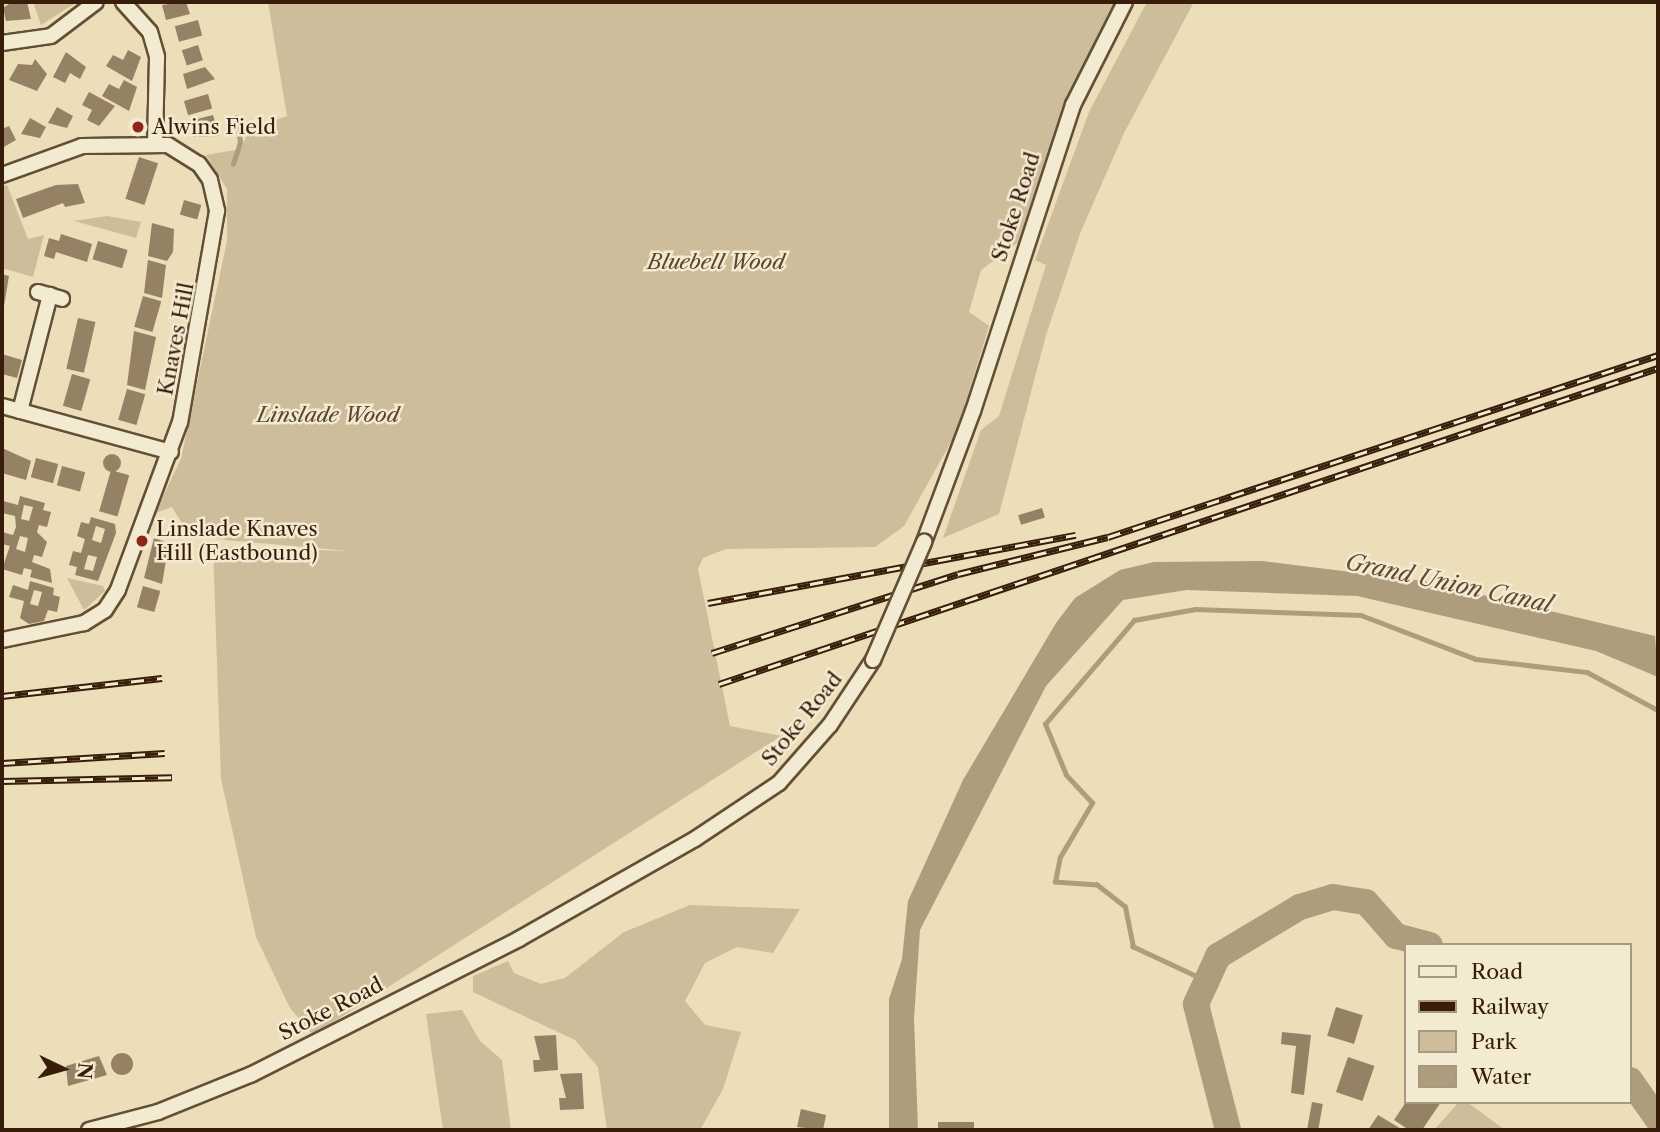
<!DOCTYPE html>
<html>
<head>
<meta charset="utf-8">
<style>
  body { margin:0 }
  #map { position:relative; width:1660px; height:1132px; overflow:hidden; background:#ebdeb8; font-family:"Libre Caslon Text",serif }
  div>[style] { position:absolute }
  .green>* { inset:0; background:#cdbd9a }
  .water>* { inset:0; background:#ae9d7d }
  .stream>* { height:4.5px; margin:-2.25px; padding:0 2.25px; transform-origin:2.25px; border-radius:2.25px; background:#ae9d7d }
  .river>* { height:26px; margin:-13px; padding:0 13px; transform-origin:13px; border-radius:13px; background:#ae9d7d }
  .building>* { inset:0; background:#958264; transform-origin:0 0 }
  .round { border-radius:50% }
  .roads { filter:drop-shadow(2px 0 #654e36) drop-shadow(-2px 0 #654e36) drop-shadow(0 2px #654e36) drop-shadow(0 -2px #654e36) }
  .minor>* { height:14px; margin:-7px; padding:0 7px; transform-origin:7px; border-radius:7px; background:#f2ead1 }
  .rail>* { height:7px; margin-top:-3.5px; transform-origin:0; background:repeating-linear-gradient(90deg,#f2ead1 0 13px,#381e0a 0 26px); box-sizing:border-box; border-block:2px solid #381e0a }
  .bridges { filter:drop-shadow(2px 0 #654e36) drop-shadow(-2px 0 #654e36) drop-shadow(0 2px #654e36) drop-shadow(0 -2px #654e36) }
  .minor-bridge>* { height:14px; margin:-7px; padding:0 7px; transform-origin:7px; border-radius:7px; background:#f2ead1 }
  .dots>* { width:19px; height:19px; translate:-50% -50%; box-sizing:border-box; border:4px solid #f2ead1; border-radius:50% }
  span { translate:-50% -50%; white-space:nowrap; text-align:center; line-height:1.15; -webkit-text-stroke:5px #f2ead1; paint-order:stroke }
  .poi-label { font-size:21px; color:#381e0a }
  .left { translate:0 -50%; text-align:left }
  .street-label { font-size:21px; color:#381e0a }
  .park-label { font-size:21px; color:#5d462e; font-style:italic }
  .water-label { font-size:23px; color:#614a32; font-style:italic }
  .frame { position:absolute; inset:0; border:4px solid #381e0a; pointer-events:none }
  .legend { position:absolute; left:1404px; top:943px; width:228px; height:161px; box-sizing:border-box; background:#f2ead1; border:2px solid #a89881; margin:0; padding:9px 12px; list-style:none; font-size:21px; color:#381e0a }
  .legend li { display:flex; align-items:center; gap:14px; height:35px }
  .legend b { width:35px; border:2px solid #a89881 }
  .north { position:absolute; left:28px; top:1034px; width:70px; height:70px; -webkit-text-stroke:5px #f2ead1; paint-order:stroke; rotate:95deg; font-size:19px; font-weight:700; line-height:28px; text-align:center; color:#381e0a }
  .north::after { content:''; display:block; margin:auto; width:24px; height:32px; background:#381e0a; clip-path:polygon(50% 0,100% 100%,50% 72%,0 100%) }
</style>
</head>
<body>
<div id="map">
  <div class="green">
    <i style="clip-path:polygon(33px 2px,77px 2px,41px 25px)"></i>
    <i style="clip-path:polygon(268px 2px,1118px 2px,1067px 102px,1020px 241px,981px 270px,969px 312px,989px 326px,957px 431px,904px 526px,875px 547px,726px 549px,703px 558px,698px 569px,730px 726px,781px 736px,313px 1035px,290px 1008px,256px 937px,221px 779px,213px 547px,350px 551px,225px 540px,185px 528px,172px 507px,155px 513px,181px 459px,227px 241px,227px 189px,206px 155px,241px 149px,249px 129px,287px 116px)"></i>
    <i style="clip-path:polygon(1147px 2px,1194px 2px,1124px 133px,1081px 231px,1046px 335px,999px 514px,943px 538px,981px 430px,999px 416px,1046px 265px,1035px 260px,1089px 112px)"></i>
    <i style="clip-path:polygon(7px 185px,28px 239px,44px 235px,33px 277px,2px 268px,2px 186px)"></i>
    <i style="clip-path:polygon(107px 216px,141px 222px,136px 238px,74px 221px)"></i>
    <i style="clip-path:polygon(67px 578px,103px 586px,105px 591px,84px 610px)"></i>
    <i style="clip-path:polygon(690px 905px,800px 909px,773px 953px,737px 947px,705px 963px,685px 1001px,705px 1025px,741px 1032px,723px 1089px,700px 1130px,607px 1130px,598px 1067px,575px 1040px,473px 992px,473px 976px,508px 961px,514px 973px,541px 984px,565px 978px,624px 932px)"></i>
    <i style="clip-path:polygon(462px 1010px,480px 1041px,502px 1060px,511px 1130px,443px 1130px,426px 1014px)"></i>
    <i style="clip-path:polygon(1459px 1102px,1467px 1102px,1505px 1130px,1434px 1130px)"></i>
  </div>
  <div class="water">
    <i style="clip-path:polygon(1262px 561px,1424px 581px,1655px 636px,1658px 677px,1596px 651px,1357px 596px,1187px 590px,1123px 600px,1046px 686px,920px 930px,914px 1018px,918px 1130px,889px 1130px,889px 999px,902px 959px,908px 901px,963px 780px,1056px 623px,1075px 598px,1120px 570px,1154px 562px)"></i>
  </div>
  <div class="stream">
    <i style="left:233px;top:164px;width:23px;rotate:-72deg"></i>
    <i style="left:240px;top:142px;width:25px;rotate:-99deg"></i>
    <i style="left:1206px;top:981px;width:81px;rotate:-155deg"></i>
    <i style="left:1133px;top:947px;width:41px;rotate:-101.3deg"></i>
    <i style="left:1125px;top:907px;width:36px;rotate:-142deg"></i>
    <i style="left:1097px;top:885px;width:42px;rotate:-175.9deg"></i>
    <i style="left:1055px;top:882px;width:25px;rotate:-79deg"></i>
    <i style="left:1060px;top:857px;width:63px;rotate:-59.3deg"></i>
    <i style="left:1092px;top:803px;width:38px;rotate:-133deg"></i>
    <i style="left:1066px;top:775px;width:55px;rotate:-112.4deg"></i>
    <i style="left:1045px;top:724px;width:137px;rotate:-49.4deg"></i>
    <i style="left:1134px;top:620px;width:62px;rotate:-10.2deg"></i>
    <i style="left:1195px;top:609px;width:166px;rotate:2.1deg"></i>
    <i style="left:1361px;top:615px;width:123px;rotate:20.9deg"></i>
    <i style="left:1476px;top:659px;width:112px;rotate:6.7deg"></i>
    <i style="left:1587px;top:672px;width:81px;rotate:28.2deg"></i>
  </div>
  <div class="river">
    <i style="left:1630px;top:1080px;width:49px;rotate:55deg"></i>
    <i style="left:1228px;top:1130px;width:130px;rotate:-104.3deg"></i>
    <i style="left:1196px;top:1004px;width:53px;rotate:-65.4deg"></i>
    <i style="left:1218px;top:956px;width:96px;rotate:-30.9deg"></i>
    <i style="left:1300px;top:907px;width:34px;rotate:-17deg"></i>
    <i style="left:1333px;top:897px;width:33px;rotate:9deg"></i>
    <i style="left:1366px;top:902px;width:45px;rotate:48.6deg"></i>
    <i style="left:1396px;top:936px;width:35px;rotate:15deg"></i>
  </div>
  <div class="building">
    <i style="clip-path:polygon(12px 2px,27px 2px,31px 19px,6px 21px,3px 8px)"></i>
    <i style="clip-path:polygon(186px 2px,190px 14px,166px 20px,162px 5px)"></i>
    <i style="left:198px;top:20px;width:16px;height:24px;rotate:75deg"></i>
    <i style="left:198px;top:45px;width:16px;height:17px;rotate:72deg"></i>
    <i style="clip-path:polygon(128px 50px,141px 57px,132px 81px,106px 66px,113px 55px,123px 60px)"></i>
    <i style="clip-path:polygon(66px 52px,86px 67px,80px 79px,70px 73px,65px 83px,53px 77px)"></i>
    <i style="clip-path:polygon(35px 59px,47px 74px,37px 91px,9px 80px,18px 64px,32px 65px)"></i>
    <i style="clip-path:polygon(205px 67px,215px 79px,187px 89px,183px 74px)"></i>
    <i style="clip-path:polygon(124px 80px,137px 87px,129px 111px,102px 96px,109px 84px,119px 89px)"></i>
    <i style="clip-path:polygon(89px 92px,115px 106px,99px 126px,87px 120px,92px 110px,82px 105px)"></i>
    <i style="left:208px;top:94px;width:15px;height:25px;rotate:74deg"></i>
    <i style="clip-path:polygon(57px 107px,73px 116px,67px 128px,48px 123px)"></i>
    <i style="clip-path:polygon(213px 115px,219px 136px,194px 137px,189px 121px)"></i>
    <i style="clip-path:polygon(30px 118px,46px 127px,40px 138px,21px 134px)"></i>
    <i style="clip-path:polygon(9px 126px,16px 140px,2px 148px,2px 129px)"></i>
    <i style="left:139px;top:157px;width:20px;height:44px;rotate:18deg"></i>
    <i style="clip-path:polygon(78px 184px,85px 203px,65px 207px,63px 203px,23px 218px,16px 199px,56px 185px)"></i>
    <i style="left:184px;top:200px;width:18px;height:15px;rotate:16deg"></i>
    <i style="clip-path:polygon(152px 223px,174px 229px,173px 252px,167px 261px,148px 256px)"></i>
    <i style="clip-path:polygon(61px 234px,92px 244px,87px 262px,56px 252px,54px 259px,44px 256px,49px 238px,59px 241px)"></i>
    <i style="left:98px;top:241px;width:31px;height:19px;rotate:17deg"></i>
    <i style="clip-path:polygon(148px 260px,166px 265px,162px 298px,144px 293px)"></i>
    <i style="clip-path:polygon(2px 274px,9px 276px,3px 312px,2px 312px)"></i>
    <i style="left:143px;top:296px;width:19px;height:32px;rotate:16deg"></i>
    <i style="left:78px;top:318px;width:18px;height:52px;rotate:13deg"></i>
    <i style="clip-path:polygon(134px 331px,156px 337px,145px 390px,127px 385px)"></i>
    <i style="clip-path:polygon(2px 354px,22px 360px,17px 378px,2px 374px)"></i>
    <i style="left:72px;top:374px;width:19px;height:33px;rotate:16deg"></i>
    <i style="left:127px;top:389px;width:19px;height:32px;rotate:16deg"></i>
    <i style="clip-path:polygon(2px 448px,31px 461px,26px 480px,2px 473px)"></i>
    <i class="round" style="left:103px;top:454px;width:18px;height:18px"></i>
    <i style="left:36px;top:458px;width:23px;height:20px;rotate:15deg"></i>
    <i style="left:62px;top:466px;width:24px;height:20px;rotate:15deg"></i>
    <i style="left:111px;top:470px;width:19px;height:43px;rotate:16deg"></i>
    <i style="clip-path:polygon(evenodd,20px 496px,45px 503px,43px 510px,51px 512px,47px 527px,39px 525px,37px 532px,47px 542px,42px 557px,34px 555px,32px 562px,50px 569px,52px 583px,30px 577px,32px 570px,24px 568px,22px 575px,2px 569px,10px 546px,2px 544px,2px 532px,13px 535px,16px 527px,15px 516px,2px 513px,3px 501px,18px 505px,20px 496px,24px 505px,33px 507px,29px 521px,21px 519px,24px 505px,20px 496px,20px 536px,28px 538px,25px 552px,16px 549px,20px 536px)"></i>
    <i style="left:1042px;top:508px;width:10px;height:25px;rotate:73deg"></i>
    <i style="clip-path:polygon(evenodd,91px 517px,115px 524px,116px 533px,98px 581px,75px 575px,77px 567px,69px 565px,73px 551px,81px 553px,85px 539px,77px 536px,81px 522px,89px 524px,91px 517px,96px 526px,105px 529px,101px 543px,92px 540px,96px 526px,91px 517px,88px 555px,97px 557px,93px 571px,84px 569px,88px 555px)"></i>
    <i style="clip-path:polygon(154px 538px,169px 543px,162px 584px,144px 578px)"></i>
    <i style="clip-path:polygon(evenodd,30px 581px,54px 588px,53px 595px,60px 597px,57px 612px,48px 610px,44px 621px,29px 624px,20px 618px,24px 601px,9px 597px,13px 585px,28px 590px,30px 581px,34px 590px,42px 592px,38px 606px,30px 604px,34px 590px)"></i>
    <i style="left:143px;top:586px;width:18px;height:22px;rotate:16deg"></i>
    <i style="left:1336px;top:1007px;width:28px;height:30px;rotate:17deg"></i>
    <i style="clip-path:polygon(1282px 1032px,1311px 1035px,1304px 1095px,1291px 1093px,1296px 1046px,1281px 1044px)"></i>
    <i style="clip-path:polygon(556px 1035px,558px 1070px,534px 1072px,533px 1060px,540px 1060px,534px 1036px)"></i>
    <i class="round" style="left:111px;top:1053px;width:22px;height:22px"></i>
    <i style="clip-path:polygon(99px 1056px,107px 1075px,68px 1086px,66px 1066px)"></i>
    <i style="left:1348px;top:1057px;width:28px;height:37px;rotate:19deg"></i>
    <i style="clip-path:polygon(582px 1073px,584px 1109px,560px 1110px,559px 1098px,566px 1098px,560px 1074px)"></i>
    <i style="left:1312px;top:1102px;width:11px;height:28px;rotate:10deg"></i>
    <i style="clip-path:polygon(1406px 1102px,1441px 1102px,1422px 1130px,1409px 1130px,1394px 1120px)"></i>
    <i style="clip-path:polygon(801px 1109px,826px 1115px,823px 1130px,797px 1127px)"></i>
    <i style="clip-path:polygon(1378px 1115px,1403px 1130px,1368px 1130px)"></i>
    <i style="left:938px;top:1122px;width:36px;height:8px"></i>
  </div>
  <div class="roads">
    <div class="minor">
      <i style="left:123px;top:2px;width:40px;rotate:48deg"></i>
      <i style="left:150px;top:32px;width:26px;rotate:74deg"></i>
      <i style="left:157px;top:57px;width:87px;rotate:91.3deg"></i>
      <i style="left:2px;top:43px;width:49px;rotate:-8.1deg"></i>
      <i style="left:51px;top:36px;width:56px;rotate:-37.1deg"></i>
      <i style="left:2px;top:175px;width:85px;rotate:-19.9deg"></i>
      <i style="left:82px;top:146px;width:86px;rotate:-0.7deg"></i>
      <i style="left:168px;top:145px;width:36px;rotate:32deg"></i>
      <i style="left:199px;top:164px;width:19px;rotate:55deg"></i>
      <i style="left:210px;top:180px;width:32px;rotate:77deg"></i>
      <i style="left:217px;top:211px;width:214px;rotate:99.9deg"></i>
      <i style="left:180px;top:422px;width:179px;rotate:110.3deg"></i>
      <i style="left:118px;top:590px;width:24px;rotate:123deg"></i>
      <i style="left:105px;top:610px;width:25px;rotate:148deg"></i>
      <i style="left:84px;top:623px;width:84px;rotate:168.3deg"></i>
      <i style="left:38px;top:292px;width:25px;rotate:16deg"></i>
      <i style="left:2px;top:406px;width:175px;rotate:15.2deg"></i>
      <i style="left:20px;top:411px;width:120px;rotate:-75.5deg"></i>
      <i style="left:924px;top:542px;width:140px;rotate:-69.5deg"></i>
      <i style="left:973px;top:411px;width:322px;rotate:-71.9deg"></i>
      <i style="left:1073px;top:105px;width:115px;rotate:-63.2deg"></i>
      <i style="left:89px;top:1130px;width:71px;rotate:-14.6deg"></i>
      <i style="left:158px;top:1112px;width:101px;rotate:-22deg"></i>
      <i style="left:252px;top:1074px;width:299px;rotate:-26.8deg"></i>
      <i style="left:519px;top:939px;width:202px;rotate:-29.6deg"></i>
      <i style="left:695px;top:839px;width:101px;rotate:-33.7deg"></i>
      <i style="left:779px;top:783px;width:77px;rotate:-48.7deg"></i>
      <i style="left:830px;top:725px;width:78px;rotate:-56.5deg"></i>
    </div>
  </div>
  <div class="rail">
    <i style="left:708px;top:603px;width:374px;rotate:-10.5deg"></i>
    <i style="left:712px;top:653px;width:258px;rotate:-17.8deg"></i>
    <i style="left:958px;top:574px;width:154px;rotate:-13.9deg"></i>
    <i style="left:1108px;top:537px;width:579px;rotate:-18.31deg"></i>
    <i style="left:719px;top:684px;width:991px;rotate:-18.6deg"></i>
    <i style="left:2px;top:696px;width:161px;rotate:-6.4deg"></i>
    <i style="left:2px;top:763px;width:163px;rotate:-3.5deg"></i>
    <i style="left:2px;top:781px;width:170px;rotate:-1.3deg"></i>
  </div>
  <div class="bridges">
    <div class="minor-bridge">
      <i style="left:873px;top:660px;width:129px;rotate:-66.6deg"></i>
    </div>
  </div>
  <div class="dots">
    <i style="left:138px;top:127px;background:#8f2418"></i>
    <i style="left:142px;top:541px;background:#8f2418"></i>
  </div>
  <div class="poi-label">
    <span class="left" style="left:152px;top:127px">Alwins Field</span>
    <span class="left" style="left:156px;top:541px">Linslade Knaves<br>Hill (Eastbound)</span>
  </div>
  <div class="street-label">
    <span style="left:1016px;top:207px;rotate:-72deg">Stoke Road</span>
    <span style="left:176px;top:339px;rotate:-79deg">Knaves Hill</span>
    <span style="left:802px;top:719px;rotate:-51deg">Stoke Road</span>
    <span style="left:331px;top:1009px;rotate:-27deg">Stoke Road</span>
  </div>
  <div class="park-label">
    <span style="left:716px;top:262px">Bluebell Wood</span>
    <span style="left:328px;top:415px">Linslade Wood</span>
  </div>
  <div class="water-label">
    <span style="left:1449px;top:583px;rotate:12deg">Grand Union Canal</span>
  </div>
  <div class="frame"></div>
  <ul class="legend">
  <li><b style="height:9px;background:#f2ead1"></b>Road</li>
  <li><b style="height:9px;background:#381e0a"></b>Railway</li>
  <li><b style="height:19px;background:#cdbd9a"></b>Park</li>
  <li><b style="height:19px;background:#ae9d7d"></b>Water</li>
  </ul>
  <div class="north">N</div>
</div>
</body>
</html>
